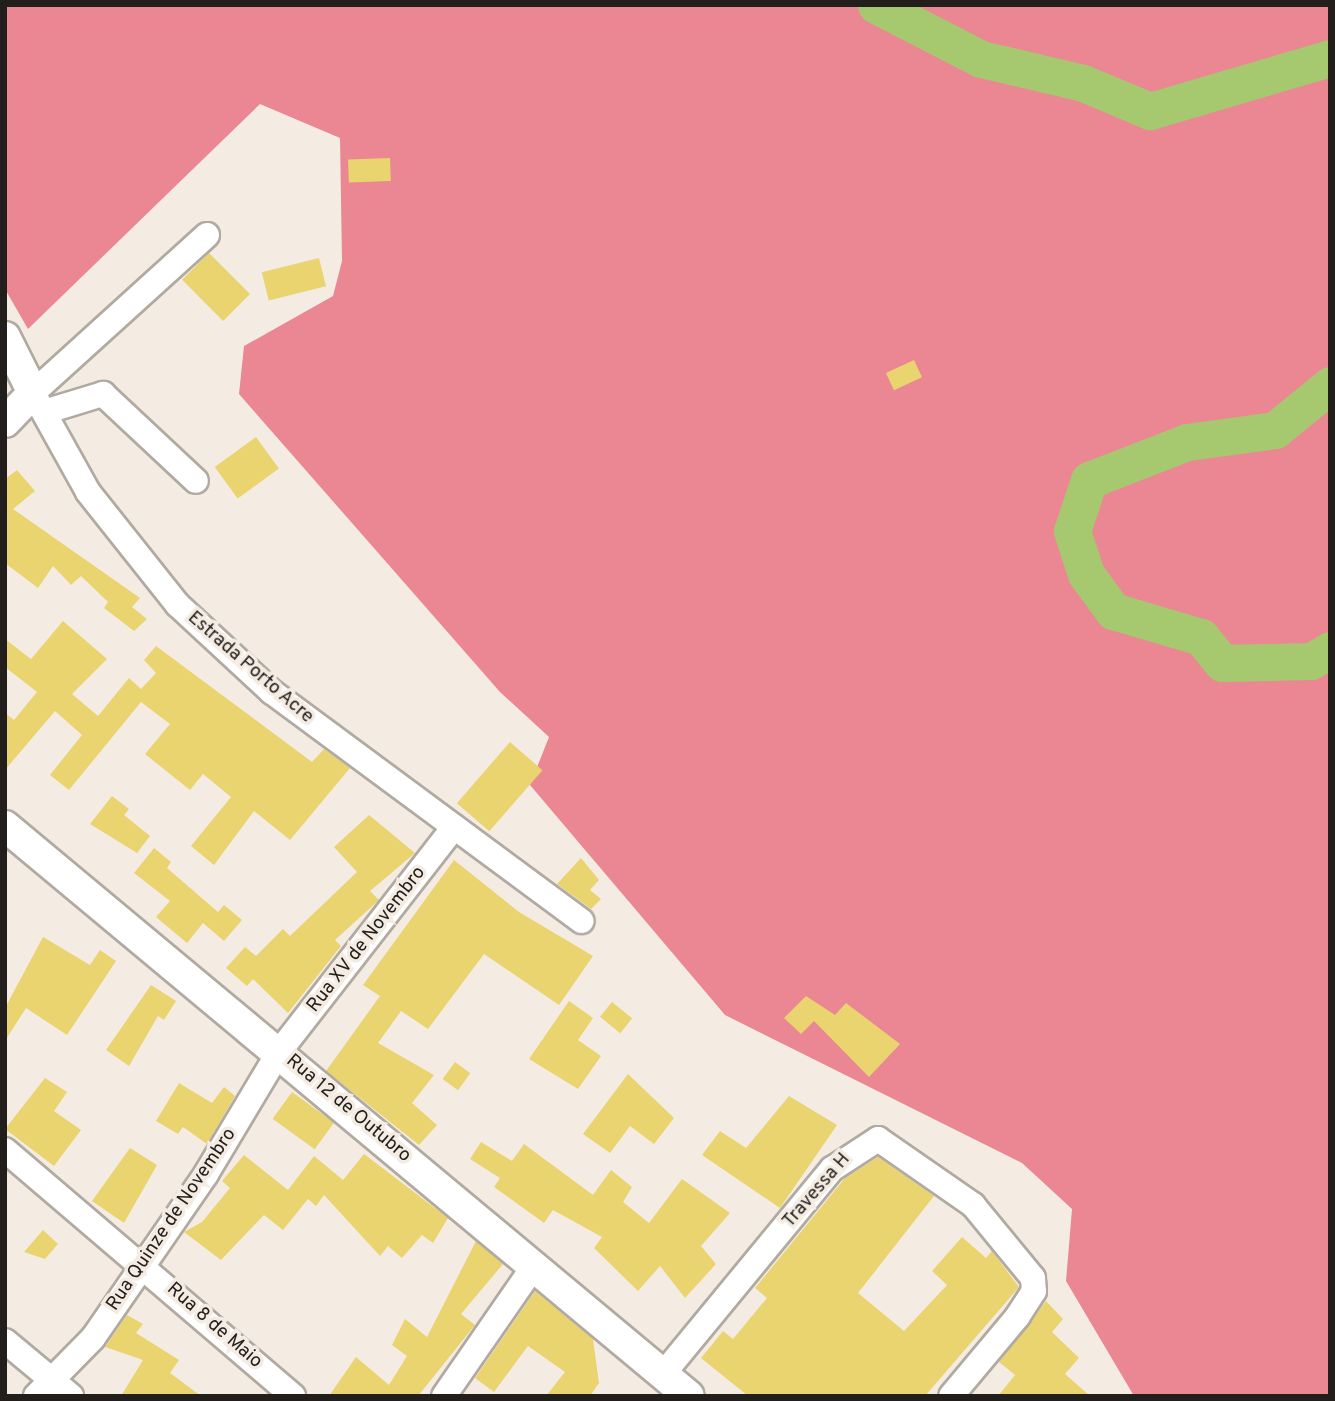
<!DOCTYPE html>
<html>
<head>
<meta charset="utf-8">
<style>
  body { margin:0 }
  #map { position:relative; width:1335px; height:1401px; overflow:hidden; background:#f4ece3; font-family:Overpass,sans-serif }
  div>[style] { position:absolute }
  .forest>* { inset:0; background:#eb8693 }
  .river>* { height:37px; margin:-18.5px; padding:0 18.5px; transform-origin:18.5px; border-radius:18.5px; background:#a6c96f }
  .building>* { inset:0; background:#e9d470; transform-origin:0 0 }
  .roads { filter:drop-shadow(2px 0 #b1aaa1) drop-shadow(-2px 0 #b1aaa1) drop-shadow(0 2px #b1aaa1) drop-shadow(0 -2px #b1aaa1) }
  .minor>* { height:24px; margin:-12px; padding:0 12px; transform-origin:12px; border-radius:12px; background:#fff }
  .tertiary>* { height:30px; margin:-15px; padding:0 15px; transform-origin:15px; border-radius:15px; background:#fff }
  span { translate:-50% -50%; white-space:nowrap; text-align:center; line-height:1.15; -webkit-text-stroke:7px #f4ece3; paint-order:stroke }
  .street-label { font-size:19px; color:#211e1b }
  .frame { position:absolute; inset:0; border:7px solid #211e1b; pointer-events:none }
</style>
</head>
<body>
<div id="map">
  <div class="forest">
    <i style="clip-path:polygon(5px 5px,1330px 5px,1330px 1396px,1134px 1396px,1066px 1281px,1072px 1209px,1022px 1163px,725px 1015px,530px 785px,549px 737px,500px 692px,239px 394px,244px 346px,333px 296px,342px 261px,340px 138px,260px 104px,28px 329px,5px 289px)"></i>
  </div>
  <div class="river">
    <i style="left:876px;top:5px;width:118px;rotate:27.2deg"></i>
    <i style="left:981px;top:59px;width:105px;rotate:13.2deg"></i>
    <i style="left:1083px;top:83px;width:73px;rotate:22.7deg"></i>
    <i style="left:1150px;top:111px;width:188px;rotate:-16.4deg"></i>
    <i style="left:1330px;top:385px;width:71px;rotate:140.7deg"></i>
    <i style="left:1275px;top:430px;width:89px;rotate:172.2deg"></i>
    <i style="left:1187px;top:442px;width:105px;rotate:158.8deg"></i>
    <i style="left:1089px;top:480px;width:54px;rotate:108.4deg"></i>
    <i style="left:1072px;top:531px;width:45px;rotate:72deg"></i>
    <i style="left:1086px;top:574px;width:46px;rotate:53.9deg"></i>
    <i style="left:1113px;top:611px;width:92px;rotate:16.5deg"></i>
    <i style="left:1201px;top:637px;width:33px;rotate:51deg"></i>
    <i style="left:1222px;top:663px;width:89px;rotate:-1.3deg"></i>
    <i style="left:1311px;top:661px;width:22px;rotate:-30deg"></i>
  </div>
  <div class="building">
    <i style="left:390px;top:158px;width:23px;height:42px;rotate:88deg"></i>
    <i style="left:209px;top:253px;width:58px;height:38px;rotate:45deg"></i>
    <i style="left:319px;top:258px;width:29px;height:59px;rotate:76deg"></i>
    <i style="left:914px;top:360px;width:19px;height:31px;rotate:65deg"></i>
    <i style="left:256px;top:437px;width:39px;height:51px;rotate:54deg"></i>
    <i style="clip-path:polygon(17px 470px,35px 491px,13px 509px,140px 598px,132px 607px,147px 619px,134px 631px,104px 608px,108px 602px,81px 576px,71px 585px,53px 566px,38px 588px,5px 563px,5px 479px)"></i>
    <i style="clip-path:polygon(63px 621px,107px 659px,72px 694px,98px 716px,129px 678px,141px 689px,156px 673px,144px 660px,156px 646px,312px 762px,324px 749px,350px 768px,290px 840px,254px 811px,214px 865px,191px 846px,231px 797px,203px 774px,190px 790px,145px 754px,170px 724px,141px 702px,69px 790px,50px 775px,82px 735px,55px 711px,5px 770px,5px 713px,14px 720px,37px 692px,5px 667px,5px 639px,31px 659px)"></i>
    <i style="left:510px;top:742px;width:43px;height:81px;rotate:41deg"></i>
    <i style="clip-path:polygon(112px 796px,129px 809px,124px 815px,150px 836px,137px 853px,90px 824px)"></i>
    <i style="clip-path:polygon(369px 815px,415px 853px,370px 891px,379px 900px,335px 940px,341px 946px,288px 1013px,253px 979px,247px 986px,226px 968px,245px 947px,256px 956px,283px 929px,290px 936px,357px 872px,334px 847px)"></i>
    <i style="clip-path:polygon(154px 848px,171px 862px,167px 868px,218px 912px,224px 905px,242px 920px,224px 941px,203px 923px,187px 943px,156px 917px,170px 901px,134px 873px)"></i>
    <i style="clip-path:polygon(581px 858px,599px 880px,590px 890px,601px 899px,591px 909px,557px 884px)"></i>
    <i style="clip-path:polygon(454px 860px,519px 912px,593px 956px,559px 1005px,484px 954px,428px 1029px,401px 1011px,378px 1043px,434px 1075px,412px 1103px,437px 1125px,419px 1145px,326px 1071px,380px 996px,363px 985px)"></i>
    <i style="clip-path:polygon(43px 937px,90px 965px,100px 950px,116px 961px,67px 1035px,26px 1008px,5px 1041px,5px 1008px)"></i>
    <i style="clip-path:polygon(151px 985px,176px 1001px,164px 1020px,158px 1016px,129px 1066px,106px 1050px)"></i>
    <i style="clip-path:polygon(806px 996px,835px 1015px,846px 1003px,900px 1044px,869px 1077px,814px 1021px,801px 1034px,784px 1018px)"></i>
    <i style="clip-path:polygon(569px 1001px,593px 1018px,578px 1040px,601px 1056px,578px 1089px,529px 1059px)"></i>
    <i style="left:612px;top:1002px;width:26px;height:19px;rotate:39deg"></i>
    <i style="left:455px;top:1062px;width:19px;height:21px;rotate:36deg"></i>
    <i style="clip-path:polygon(628px 1074px,674px 1118px,654px 1144px,630px 1126px,610px 1153px,583px 1134px)"></i>
    <i style="clip-path:polygon(45px 1078px,67px 1092px,54px 1111px,81px 1130px,54px 1166px,5px 1129px)"></i>
    <i style="clip-path:polygon(179px 1083px,212px 1103px,224px 1087px,235px 1096px,207px 1144px,183px 1127px,178px 1134px,156px 1121px)"></i>
    <i style="left:292px;top:1092px;width:52px;height:33px;rotate:36deg"></i>
    <i style="clip-path:polygon(789px 1096px,837px 1125px,780px 1208px,702px 1155px,720px 1131px,746px 1148px)"></i>
    <i style="clip-path:polygon(481px 1142px,512px 1161px,524px 1144px,593px 1195px,611px 1170px,632px 1187px,623px 1202px,649px 1223px,682px 1179px,730px 1213px,701px 1246px,716px 1264px,685px 1298px,660px 1266px,638px 1291px,594px 1248px,602px 1237px,553px 1210px,544px 1223px,494px 1187px,500px 1178px,470px 1159px)"></i>
    <i style="clip-path:polygon(130px 1148px,157px 1165px,124px 1223px,92px 1201px)"></i>
    <i style="clip-path:polygon(364px 1154px,448px 1218px,433px 1243px,422px 1235px,402px 1258px,388px 1246px,380px 1256px,324px 1195px,316px 1206px,308px 1199px,283px 1230px,264px 1215px,221px 1260px,184px 1232px,202px 1222px,230px 1188px,222px 1181px,244px 1155px,288px 1190px,314px 1156px,343px 1180px)"></i>
    <i style="clip-path:polygon(878px 1157px,934px 1196px,858px 1293px,904px 1331px,947px 1285px,932px 1271px,962px 1237px,986px 1258px,992px 1251px,1019px 1287px,925px 1396px,748px 1396px,701px 1358px,723px 1331px,733px 1339px,767px 1298px,755px 1288px,845px 1178px)"></i>
    <i style="clip-path:polygon(43px 1230px,58px 1244px,45px 1259px,24px 1252px)"></i>
    <i style="clip-path:polygon(476px 1241px,503px 1264px,461px 1314px,475px 1325px,418px 1396px,329px 1396px,356px 1357px,389px 1385px,407px 1356px,392px 1345px,405px 1319px,427px 1337px)"></i>
    <i style="clip-path:polygon(535px 1291px,593px 1339px,599px 1383px,590px 1396px,546px 1396px,565px 1372px,528px 1346px,494px 1392px,475px 1378px)"></i>
    <i style="clip-path:polygon(1046px 1301px,1063px 1319px,1052px 1332px,1079px 1358px,1065px 1374px,1090px 1396px,998px 1396px,1015px 1375px,999px 1362px)"></i>
    <i style="clip-path:polygon(127px 1315px,143px 1324px,136px 1333px,179px 1360px,170px 1373px,201px 1396px,121px 1396px,143px 1360px,105px 1347px)"></i>
  </div>
  <div class="roads">
    <div class="minor">
      <i style="left:207px;top:235px;width:235px;rotate:137.8deg"></i>
      <i style="left:33px;top:393px;width:113px;rotate:60.9deg"></i>
      <i style="left:88px;top:492px;width:144px;rotate:51.5deg"></i>
      <i style="left:178px;top:605px;width:128px;rotate:42.8deg"></i>
      <i style="left:272px;top:692px;width:385px;rotate:36.5deg"></i>
      <i style="left:44px;top:412px;width:62px;rotate:-17deg"></i>
      <i style="left:103px;top:394px;width:127px;rotate:43.1deg"></i>
      <i style="left:5px;top:1150px;width:379px;rotate:40.5deg"></i>
      <i style="left:5px;top:1341px;width:86px;rotate:39.8deg"></i>
      <i style="left:663px;top:1374px;width:266px;rotate:-50.5deg"></i>
      <i style="left:832px;top:1169px;width:55px;rotate:-33.1deg"></i>
      <i style="left:878px;top:1139px;width:116px;rotate:34.8deg"></i>
      <i style="left:973px;top:1205px;width:94px;rotate:50.6deg"></i>
      <i style="left:1033px;top:1278px;width:13px;rotate:86deg"></i>
      <i style="left:1034px;top:1291px;width:30px;rotate:123deg"></i>
      <i style="left:1018px;top:1316px;width:104px;rotate:129.9deg"></i>
      <i style="left:36px;top:1396px;width:81px;rotate:-45.5deg"></i>
      <i style="left:93px;top:1338px;width:199px;rotate:-55.4deg"></i>
      <i style="left:206px;top:1174px;width:142px;rotate:-59.1deg"></i>
      <i style="left:279px;top:1052px;width:285px;rotate:-52.1deg"></i>
      <i style="left:444px;top:1396px;width:158px;rotate:-55.3deg"></i>
    </div>
    <div class="tertiary">
      <i style="left:5px;top:337px;width:63px;rotate:63.4deg"></i>
      <i style="left:33px;top:393px;width:40px;rotate:134deg"></i>
      <i style="left:5px;top:826px;width:890px;rotate:39.81deg"></i>
    </div>
  </div>
  <div class="street-label">
    <span style="left:250px;top:668px;rotate:41deg">Estrada Porto Acre</span>
    <span style="left:367px;top:940px;rotate:-52deg">Rua XV de Novembro</span>
    <span style="left:348px;top:1109px;rotate:40deg">Rua 12 de Outubro</span>
    <span style="left:817px;top:1191px;rotate:-49deg">Travessa H</span>
    <span style="left:172px;top:1220px;rotate:-56deg">Rua Quinze de Novembro</span>
    <span style="left:214px;top:1326px;rotate:41deg">Rua 8 de Maio</span>
  </div>
  <div class="frame"></div>
</div>
</body>
</html>
